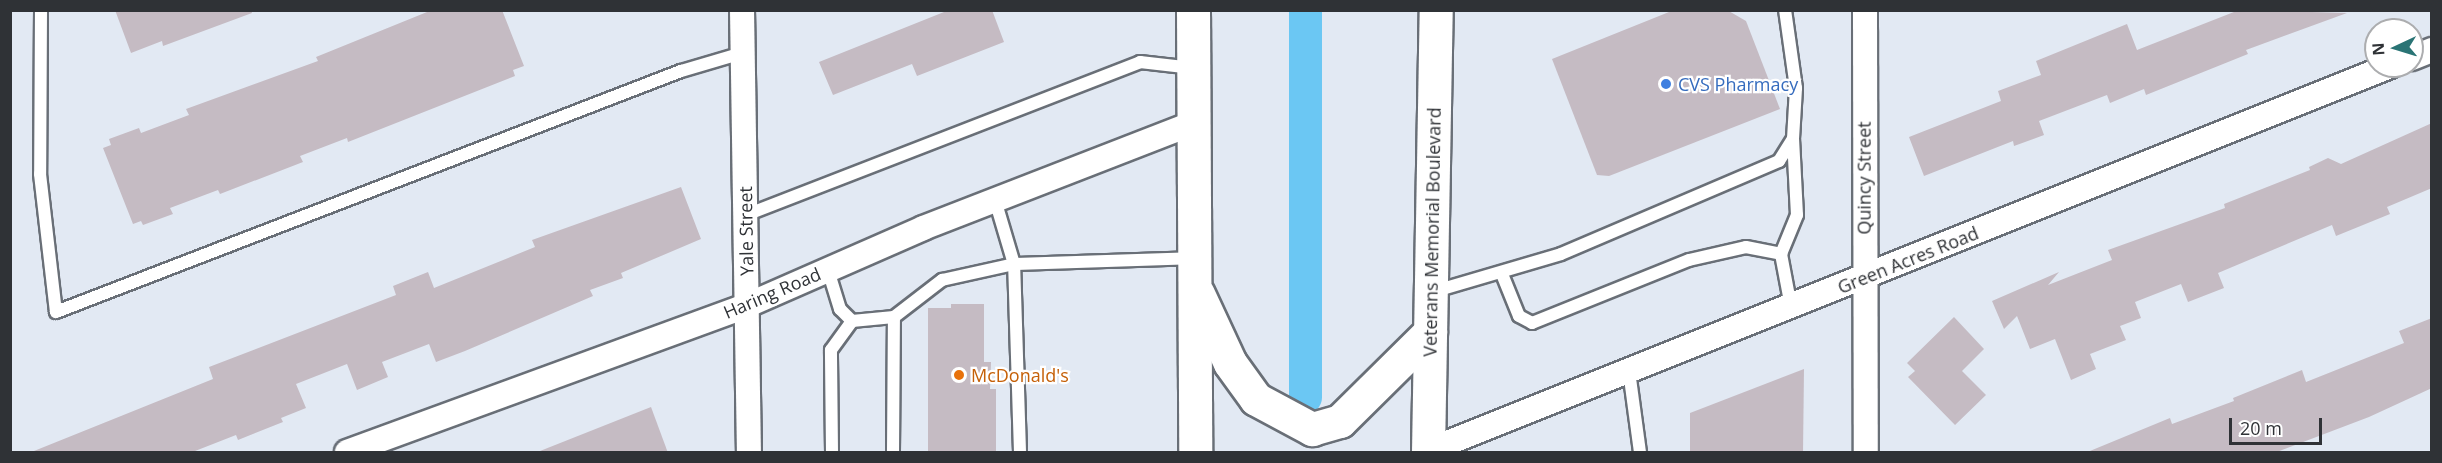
<!DOCTYPE html>
<html>
<head>
<meta charset="utf-8">
<style>
  body { margin:0 }
  #map { position:relative; width:2442px; height:463px; overflow:hidden; background:#e2e9f3; font-family:"Open Sans",sans-serif }
  div>[style] { position:absolute }
  .canal>* { height:33px; margin:-16.5px; padding:0 16.5px; transform-origin:16.5px; border-radius:16.5px; background:#6bc7f3 }
  .building>* { inset:0; background:#c5bbc3 }
  .roads { filter:drop-shadow(2px 0 #696f77) drop-shadow(-2px 0 #696f77) drop-shadow(0 2px #696f77) drop-shadow(0 -2px #696f77) }
  .lane>* { height:12px; margin:-6px; padding:0 6px; transform-origin:6px; border-radius:6px; background:#fff }
  .street>* { height:24px; margin:-12px; padding:0 12px; transform-origin:12px; border-radius:12px; background:#fff }
  .primary>* { height:33px; margin:-16.5px; padding:0 16.5px; transform-origin:16.5px; border-radius:16.5px; background:#fff }
  .dots>* { width:16px; height:16px; translate:-50% -50%; box-sizing:border-box; border:3px solid #fff; border-radius:50% }
  span { translate:-50% -50%; white-space:nowrap; text-align:center; line-height:1.15; -webkit-text-stroke:4.5px #fff; paint-order:stroke }
  .shop-label { font-size:18px; color:#366cbe }
  .left { translate:0 -50%; text-align:left }
  .street-label { font-size:18px; color:#2f3236 }
  .food-label { font-size:18px; color:#c56008 }
  .frame { position:absolute; inset:0; border:12px solid #2f3236; pointer-events:none }
  .north { position:absolute; left:2364px; top:18px; width:60px; height:60px; box-sizing:border-box; background:#fff; border:2px solid #acadaf; border-radius:50%; rotate:266deg; font-size:16px; font-weight:700; line-height:24px; text-align:center; color:#2f3236 }
  .north::after { content:''; display:block; margin:auto; width:21px; height:27px; background:#2a7475; clip-path:polygon(50% 0,100% 100%,50% 72%,0 100%) }
  .scale { position:absolute; left:2229px; top:418px; width:93px; height:27px; box-sizing:border-box; border:3px solid #2f3236; border-top:0; padding-left:8px; font-size:18px; line-height:21px; white-space:nowrap; color:#2f3236; -webkit-text-stroke:4px #fff; paint-order:stroke }
</style>
</head>
<body>
<div id="map">
  <div class="canal">
    <i style="left:1305px;top:10px;width:387px;rotate:90deg"></i>
  </div>
  <div class="building">
    <i style="clip-path:polygon(115px 10px,251px 10px,252px 13px,163px 46px,162px 41px,131px 53px)"></i>
    <i style="clip-path:polygon(432px 10px,502px 10px,524px 66px,513px 70px,515px 76px,348px 142px,347px 138px,300px 156px,303px 162px,220px 194px,218px 190px,170px 208px,173px 214px,143px 225px,141px 221px,133px 224px,103px 148px,111px 145px,109px 139px,139px 128px,141px 133px,189px 115px,186px 109px,318px 61px,316px 57px)"></i>
    <i style="clip-path:polygon(949px 10px,992px 10px,1004px 42px,917px 76px,912px 64px,833px 95px,819px 62px)"></i>
    <i style="clip-path:polygon(1674px 10px,1727px 10px,1746px 21px,1780px 109px,1609px 176px,1597px 175px,1552px 59px)"></i>
    <i style="clip-path:polygon(2239px 10px,2347px 13px,2246px 50px,2248px 54px,2146px 95px,2144px 89px,2110px 103px,2107px 95px,2039px 121px,2044px 135px,2014px 146px,2013px 141px,1924px 176px,1909px 137px,2001px 101px,1998px 91px,2041px 75px,2036px 61px,2127px 24px,2137px 50px)"></i>
    <i style="clip-path:polygon(2432px 123px,2432px 188px,2387px 207px,2390px 214px,2336px 236px,2332px 225px,2218px 273px,2224px 288px,2188px 302px,2181px 284px,2135px 302px,2141px 318px,2120px 326px,2126px 340px,2090px 354px,2096px 369px,2071px 380px,2055px 339px,2030px 349px,2017px 316px,2004px 329px,1992px 301px,2059px 272px,2048px 285px,2112px 260px,2108px 250px,2225px 208px,2224px 204px,2310px 170px,2309px 167px,2328px 158px,2341px 164px)"></i>
    <i style="clip-path:polygon(681px 187px,701px 239px,621px 273px,623px 278px,590px 290px,593px 296px,465px 351px,436px 362px,429px 344px,382px 362px,388px 377px,357px 390px,347px 364px,296px 384px,306px 408px,281px 418px,283px 422px,238px 440px,236px 435px,190px 453px,29px 453px,213px 379px,209px 367px,396px 295px,393px 286px,428px 272px,434px 288px,535px 247px,532px 240px)"></i>
    <i style="clip-path:polygon(951px 304px,984px 304px,984px 362px,991px 362px,990px 389px,996px 389px,996px 453px,928px 453px,928px 308px,951px 308px)"></i>
    <i style="clip-path:polygon(1954px 317px,1984px 349px,1962px 371px,1986px 395px,1955px 425px,1908px 377px,1915px 371px,1907px 363px)"></i>
    <i style="clip-path:polygon(2432px 318px,2432px 388px,2369px 417px,2274px 453px,2085px 453px,2170px 418px,2172px 424px,2234px 401px,2233px 398px,2302px 370px,2306px 382px,2404px 343px,2399px 331px)"></i>
    <i style="clip-path:polygon(1804px 369px,1803px 453px,1690px 453px,1690px 413px)"></i>
    <i style="clip-path:polygon(651px 407px,668px 453px,540px 453px,540px 451px)"></i>
  </div>
  <div class="roads">
    <div class="lane">
      <i style="left:41px;top:10px;width:164px;rotate:90.3deg"></i>
      <i style="left:40px;top:174px;width:139px;rotate:83.4deg"></i>
      <i style="left:56px;top:312px;width:670px;rotate:-21.09deg"></i>
      <i style="left:681px;top:71px;width:64px;rotate:-16.4deg"></i>
      <i style="left:746px;top:215px;width:423px;rotate:-21.2deg"></i>
      <i style="left:1140px;top:62px;width:53px;rotate:6.5deg"></i>
      <i style="left:828px;top:270px;width:41px;rotate:72.9deg"></i>
      <i style="left:840px;top:309px;width:17px;rotate:45deg"></i>
      <i style="left:852px;top:321px;width:42px;rotate:-5.4deg"></i>
      <i style="left:894px;top:317px;width:61px;rotate:-37.6deg"></i>
      <i style="left:942px;top:280px;width:74px;rotate:-12.5deg"></i>
      <i style="left:1014px;top:264px;width:67px;rotate:-106.5deg"></i>
      <i style="left:1502px;top:274px;width:45px;rotate:68deg"></i>
      <i style="left:1519px;top:316px;width:15px;rotate:28deg"></i>
      <i style="left:1532px;top:323px;width:169px;rotate:-21.9deg"></i>
      <i style="left:1689px;top:260px;width:58px;rotate:-12.8deg"></i>
      <i style="left:1746px;top:247px;width:36px;rotate:11deg"></i>
      <i style="left:1432px;top:292px;width:134px;rotate:-16.4deg"></i>
      <i style="left:1561px;top:254px;width:237px;rotate:-23.1deg"></i>
      <i style="left:1779px;top:161px;width:26px;rotate:-58deg"></i>
      <i style="left:1793px;top:139px;width:51px;rotate:-86.6deg"></i>
      <i style="left:1796px;top:88px;width:79px;rotate:-98deg"></i>
      <i style="left:1791px;top:307px;width:54px;rotate:-100.7deg"></i>
      <i style="left:1781px;top:254px;width:42px;rotate:-67.7deg"></i>
      <i style="left:1797px;top:215px;width:76px;rotate:-93deg"></i>
      <i style="left:1629px;top:371px;width:82px;rotate:82.3deg"></i>
      <i style="left:832px;top:452px;width:102px;rotate:-90.6deg"></i>
      <i style="left:831px;top:350px;width:36px;rotate:-54deg"></i>
      <i style="left:893px;top:452px;width:135px;rotate:-89.6deg"></i>
      <i style="left:1020px;top:452px;width:188px;rotate:-91.8deg"></i>
      <i style="left:1014px;top:264px;width:178px;rotate:-1.9deg"></i>
    </div>
    <div class="street">
      <i style="left:742px;top:10px;width:442px;rotate:89.1deg"></i>
      <i style="left:1865px;top:10px;width:442px;rotate:89.9deg"></i>
      <i style="left:2412px;top:58px;width:22px;rotate:-22deg"></i>
      <i style="left:347px;top:452px;width:427px;rotate:-20.1deg"></i>
      <i style="left:748px;top:305px;width:191px;rotate:-23.7deg"></i>
      <i style="left:923px;top:228px;width:291px;rotate:-21.2deg"></i>
      <i style="left:1425px;top:452px;width:1039px;rotate:-21.8deg"></i>
    </div>
    <div class="primary">
      <i style="left:1193px;top:10px;width:442px;rotate:89.7deg"></i>
      <i style="left:1198px;top:294px;width:76px;rotate:65.1deg"></i>
      <i style="left:1230px;top:363px;width:44px;rotate:54.2deg"></i>
      <i style="left:1256px;top:399px;width:64px;rotate:28.2deg"></i>
      <i style="left:1312px;top:429px;width:29px;rotate:-16deg"></i>
      <i style="left:1340px;top:421px;width:127px;rotate:-44.7deg"></i>
      <i style="left:1428px;top:452px;width:442px;rotate:-89deg"></i>
    </div>
  </div>
  <div class="dots">
    <i style="left:1666px;top:84px;background:#3f7fe0"></i>
    <i style="left:959px;top:375px;background:#e8710a"></i>
  </div>
  <div class="shop-label">
    <span class="left" style="left:1678px;top:84px">CVS Pharmacy</span>
  </div>
  <div class="street-label">
    <span style="left:1864px;top:178px;rotate:-90deg">Quincy Street</span>
    <span style="left:746px;top:231px;rotate:-91deg">Yale Street</span>
    <span style="left:1432px;top:232px;rotate:-89deg">Veterans Memorial Boulevard</span>
    <span style="left:1908px;top:260px;rotate:-22deg">Green Acres Road</span>
    <span style="left:772px;top:293px;rotate:-23deg">Haring Road</span>
  </div>
  <div class="food-label">
    <span class="left" style="left:971px;top:375px">McDonald's</span>
  </div>
  <div class="frame"></div>
  <div class="north">N</div>
  <div class="scale">20 m</div>
</div>
</body>
</html>
